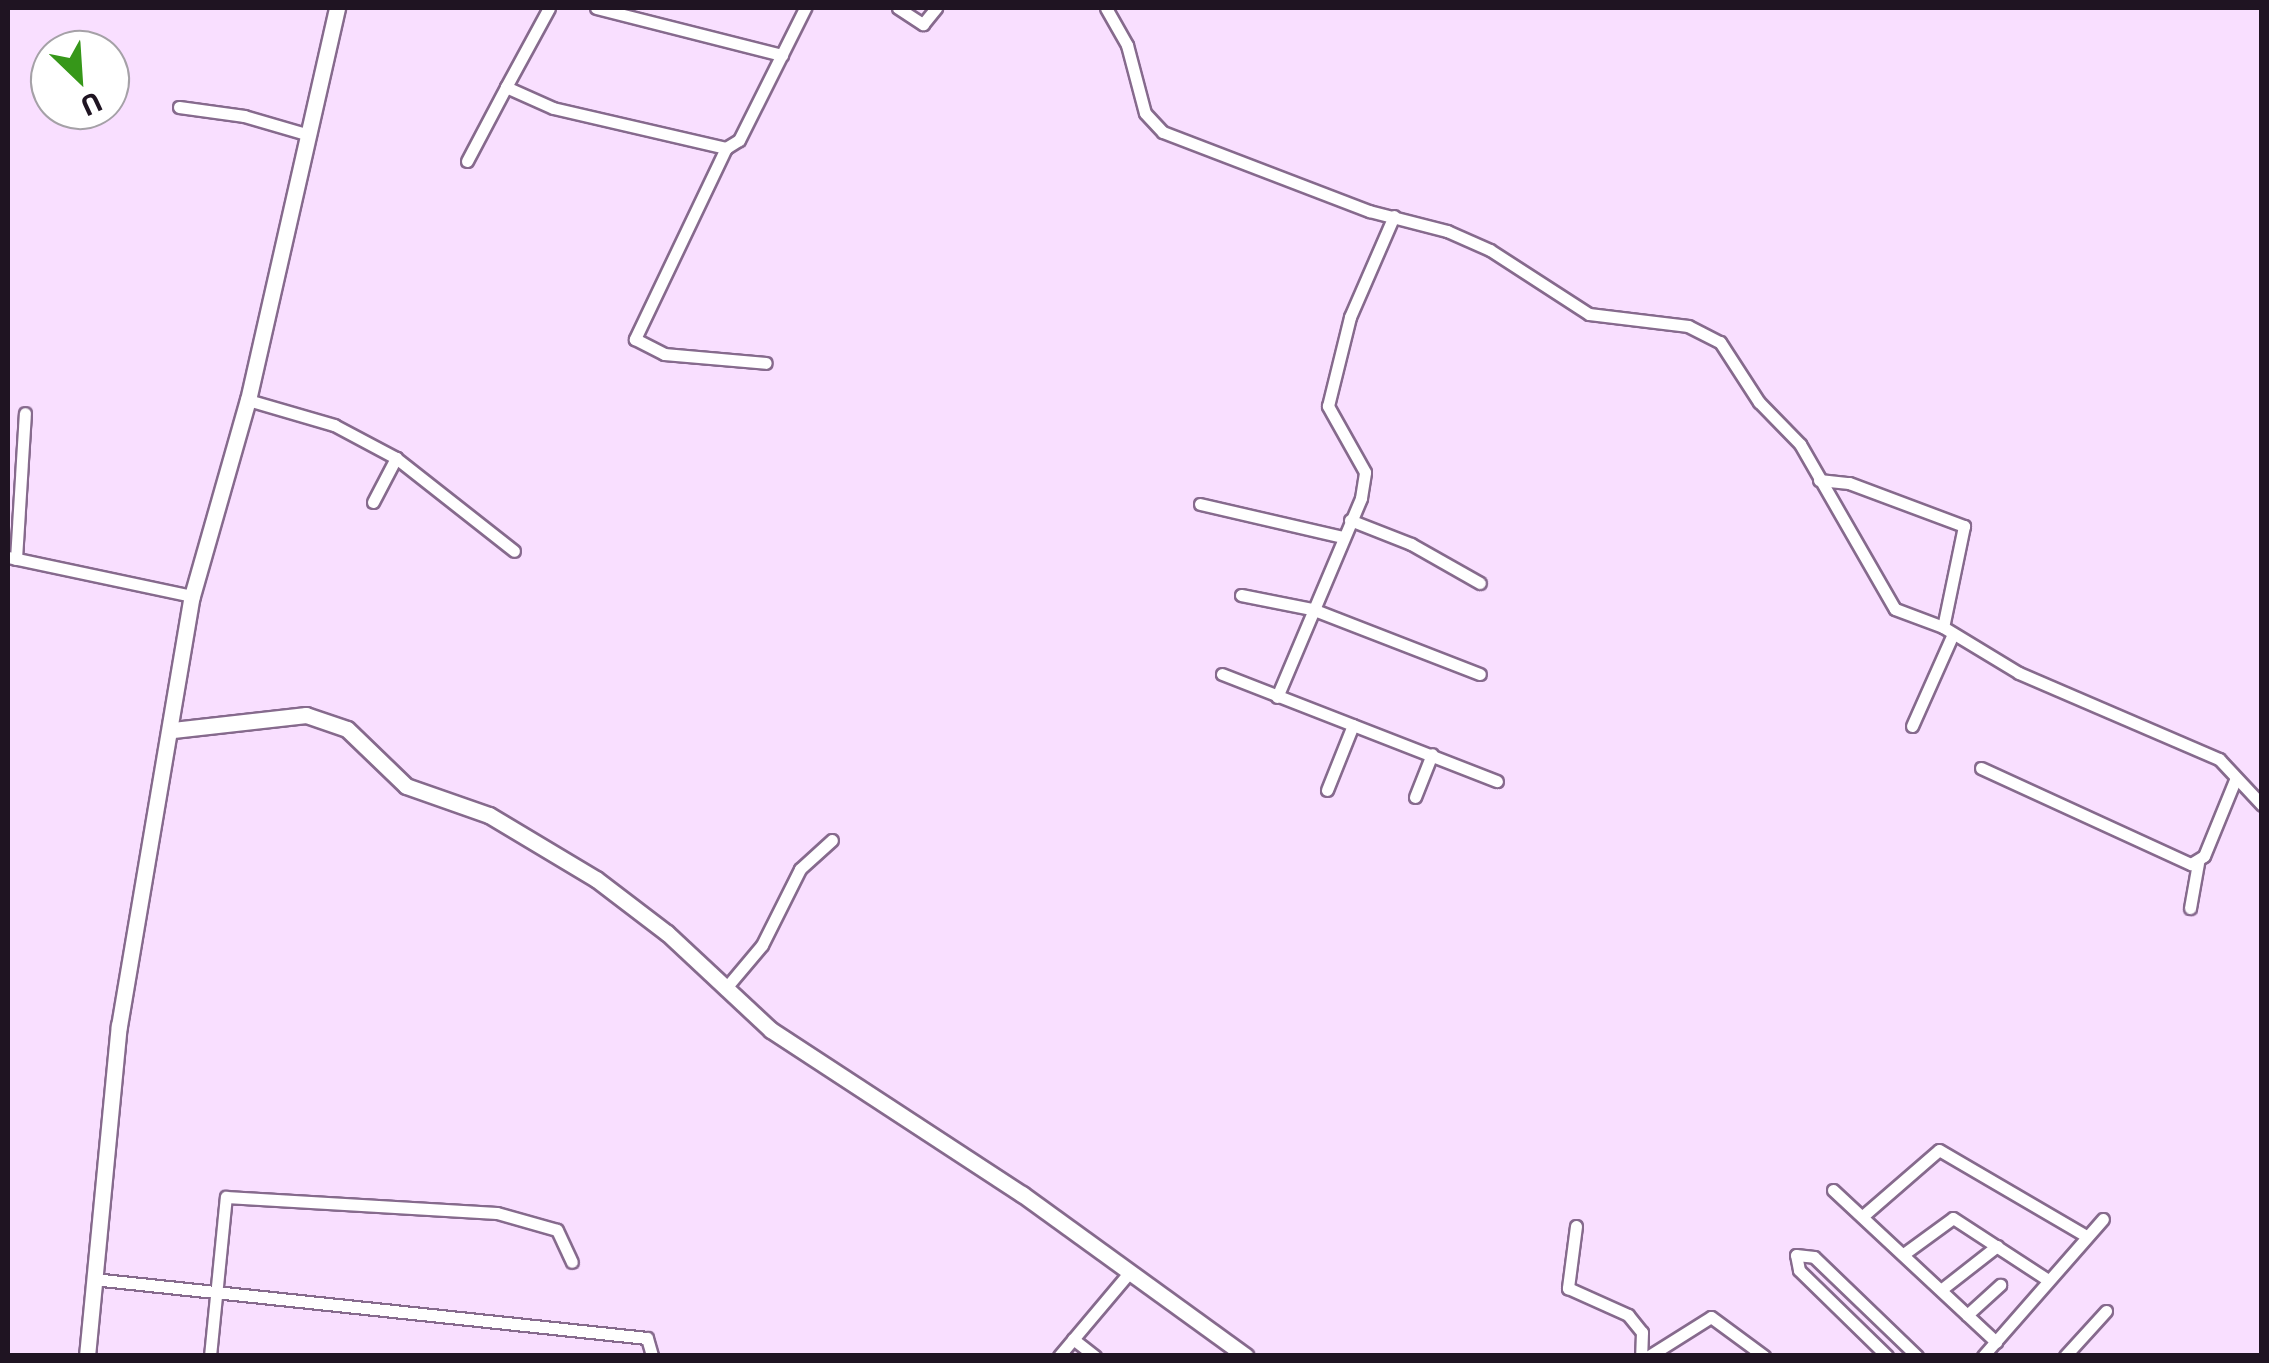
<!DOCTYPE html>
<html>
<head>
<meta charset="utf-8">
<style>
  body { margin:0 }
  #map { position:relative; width:2269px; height:1363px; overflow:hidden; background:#f9dfff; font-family:"Exo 2",sans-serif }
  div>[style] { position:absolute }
  .roads { filter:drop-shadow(2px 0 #866a8d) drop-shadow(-2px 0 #866a8d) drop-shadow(0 2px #866a8d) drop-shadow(0 -2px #866a8d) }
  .street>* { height:11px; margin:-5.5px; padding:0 5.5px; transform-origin:5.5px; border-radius:5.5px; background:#fff }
  .secondary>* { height:15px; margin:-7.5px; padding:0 7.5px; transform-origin:7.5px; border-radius:7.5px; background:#fff }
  span { translate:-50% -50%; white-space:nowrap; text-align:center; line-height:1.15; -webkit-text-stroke:10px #fff; paint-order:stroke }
  .frame { position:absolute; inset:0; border:10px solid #1f1422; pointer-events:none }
  .north { position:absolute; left:30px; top:30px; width:100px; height:100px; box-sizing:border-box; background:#fff; border:2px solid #a5a1a7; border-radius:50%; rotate:155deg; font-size:28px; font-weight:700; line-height:40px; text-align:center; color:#1f1422 }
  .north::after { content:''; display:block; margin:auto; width:35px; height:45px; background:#369719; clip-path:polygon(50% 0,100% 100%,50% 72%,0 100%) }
</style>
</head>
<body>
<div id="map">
  <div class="roads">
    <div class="street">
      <i style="left:549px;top:8px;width:90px;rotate:118.6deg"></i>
      <i style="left:506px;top:87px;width:51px;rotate:24.1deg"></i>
      <i style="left:553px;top:108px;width:178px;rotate:13deg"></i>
      <i style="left:726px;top:148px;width:212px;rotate:115.5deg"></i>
      <i style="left:635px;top:339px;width:33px;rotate:27deg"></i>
      <i style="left:664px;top:354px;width:102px;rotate:5deg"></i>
      <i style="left:596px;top:8px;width:192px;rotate:14.2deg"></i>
      <i style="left:898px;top:8px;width:30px;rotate:33deg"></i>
      <i style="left:923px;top:24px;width:21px;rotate:-51deg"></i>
      <i style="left:1106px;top:8px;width:43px;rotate:60.4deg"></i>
      <i style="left:1127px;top:45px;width:70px;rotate:75.2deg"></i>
      <i style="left:1145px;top:113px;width:26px;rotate:47deg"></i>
      <i style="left:1163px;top:132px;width:221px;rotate:21deg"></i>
      <i style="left:1369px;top:211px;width:81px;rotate:14.4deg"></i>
      <i style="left:1447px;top:231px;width:47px;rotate:23.8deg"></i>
      <i style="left:1490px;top:250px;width:118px;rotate:32.9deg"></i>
      <i style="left:1589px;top:314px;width:100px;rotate:6.9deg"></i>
      <i style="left:1688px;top:326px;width:36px;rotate:27deg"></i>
      <i style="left:1720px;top:342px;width:72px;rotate:57deg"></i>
      <i style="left:1759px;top:402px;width:59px;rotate:45.7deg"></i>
      <i style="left:1800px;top:444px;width:190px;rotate:60.1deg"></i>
      <i style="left:1895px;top:609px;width:51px;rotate:20.6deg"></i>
      <i style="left:1943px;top:627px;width:89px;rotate:31.2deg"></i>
      <i style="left:2019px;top:673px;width:218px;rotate:23.3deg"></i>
      <i style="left:2219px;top:759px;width:63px;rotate:46.9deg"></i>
      <i style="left:179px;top:107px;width:66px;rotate:7.9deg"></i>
      <i style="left:244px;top:116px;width:68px;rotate:16.3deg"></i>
      <i style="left:726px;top:148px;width:15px;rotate:-32deg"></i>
      <i style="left:739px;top:140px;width:148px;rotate:-63.4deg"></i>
      <i style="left:467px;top:161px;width:84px;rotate:-62.2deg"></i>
      <i style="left:248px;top:400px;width:90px;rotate:16.2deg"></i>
      <i style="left:334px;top:425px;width:70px;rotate:28deg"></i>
      <i style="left:396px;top:458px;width:150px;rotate:38.2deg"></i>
      <i style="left:1819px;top:480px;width:30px;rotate:6deg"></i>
      <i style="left:1849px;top:483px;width:123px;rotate:20.5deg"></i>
      <i style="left:1964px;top:526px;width:103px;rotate:101.7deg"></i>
      <i style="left:373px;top:502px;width:50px;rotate:-62.4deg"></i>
      <i style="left:1200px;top:504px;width:147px;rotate:13deg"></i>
      <i style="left:1350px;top:520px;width:66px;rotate:21.5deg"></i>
      <i style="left:1411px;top:544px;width:79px;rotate:29.5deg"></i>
      <i style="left:8px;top:557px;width:188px;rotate:12deg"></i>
      <i style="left:16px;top:559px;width:146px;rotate:-86.5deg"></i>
      <i style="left:1241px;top:595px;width:72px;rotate:11.2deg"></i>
      <i style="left:1312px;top:609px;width:180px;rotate:21.2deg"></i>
      <i style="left:1222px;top:674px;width:295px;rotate:21.3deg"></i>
      <i style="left:1277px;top:697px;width:216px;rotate:-67.1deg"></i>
      <i style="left:1361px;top:498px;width:26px;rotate:-81deg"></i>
      <i style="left:1365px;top:472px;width:76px;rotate:-119.3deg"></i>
      <i style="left:1328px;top:406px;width:92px;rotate:-76.1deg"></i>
      <i style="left:1350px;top:317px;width:110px;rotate:-66.5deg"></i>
      <i style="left:1912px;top:726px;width:101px;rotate:-66deg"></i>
      <i style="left:1981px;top:768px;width:231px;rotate:24.6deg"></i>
      <i style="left:2191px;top:864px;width:15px;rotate:-32deg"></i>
      <i style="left:2204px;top:856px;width:82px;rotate:-67.8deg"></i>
      <i style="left:1327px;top:790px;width:70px;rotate:-68.2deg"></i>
      <i style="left:1415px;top:797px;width:46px;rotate:-68.4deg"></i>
      <i style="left:2190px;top:908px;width:46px;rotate:-79.9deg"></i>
      <i style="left:725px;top:989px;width:57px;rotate:-49.9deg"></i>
      <i style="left:762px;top:945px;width:85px;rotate:-63.4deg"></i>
      <i style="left:800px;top:869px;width:43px;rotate:-42.2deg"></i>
      <i style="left:1833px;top:1190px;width:223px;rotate:43deg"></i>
      <i style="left:1864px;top:1215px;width:99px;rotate:-40.9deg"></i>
      <i style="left:1939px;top:1150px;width:170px;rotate:30.3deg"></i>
      <i style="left:1576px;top:1226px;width:63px;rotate:97.4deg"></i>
      <i style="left:1568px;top:1288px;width:66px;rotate:24.2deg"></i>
      <i style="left:1628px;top:1315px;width:22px;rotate:51deg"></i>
      <i style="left:1642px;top:1332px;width:24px;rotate:92deg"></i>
      <i style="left:1905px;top:1253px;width:59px;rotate:-36.1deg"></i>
      <i style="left:1953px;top:1218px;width:110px;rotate:33.1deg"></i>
      <i style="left:93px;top:1279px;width:557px;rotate:6.08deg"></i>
      <i style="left:647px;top:1338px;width:19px;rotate:74deg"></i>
      <i style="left:1942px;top:1289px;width:70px;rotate:-38deg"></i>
      <i style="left:1967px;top:1315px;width:45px;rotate:-42.3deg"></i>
      <i style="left:1073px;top:1339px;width:28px;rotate:38deg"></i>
      <i style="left:210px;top:1356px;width:160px;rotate:-84.3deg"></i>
      <i style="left:226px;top:1197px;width:271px;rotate:3.4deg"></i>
      <i style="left:497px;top:1213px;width:62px;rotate:15.8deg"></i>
      <i style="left:557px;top:1230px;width:35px;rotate:65deg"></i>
      <i style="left:1059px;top:1356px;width:109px;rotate:-49.9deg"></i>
      <i style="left:1649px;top:1356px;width:73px;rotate:-32.2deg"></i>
      <i style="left:1711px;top:1317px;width:66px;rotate:36.3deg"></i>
      <i style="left:1887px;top:1356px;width:123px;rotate:-135.7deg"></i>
      <i style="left:1799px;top:1270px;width:15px;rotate:-101deg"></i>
      <i style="left:1796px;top:1255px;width:18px;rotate:6deg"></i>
      <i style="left:1814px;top:1257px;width:143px;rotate:43.9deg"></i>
      <i style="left:1983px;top:1356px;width:182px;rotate:-48.8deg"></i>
      <i style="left:2065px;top:1356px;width:61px;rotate:-47.7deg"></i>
    </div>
    <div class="secondary">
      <i style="left:173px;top:730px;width:134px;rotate:-6.4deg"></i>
      <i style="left:306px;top:715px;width:43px;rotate:18.9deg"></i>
      <i style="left:347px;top:729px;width:82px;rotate:44deg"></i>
      <i style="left:406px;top:786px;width:88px;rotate:19.3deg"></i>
      <i style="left:489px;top:815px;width:125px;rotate:30.9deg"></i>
      <i style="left:596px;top:879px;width:89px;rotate:37.3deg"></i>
      <i style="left:667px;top:933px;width:142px;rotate:43deg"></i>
      <i style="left:771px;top:1030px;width:300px;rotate:33.2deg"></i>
      <i style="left:1022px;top:1194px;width:276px;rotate:35.9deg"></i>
      <i style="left:87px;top:1356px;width:332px;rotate:-84.5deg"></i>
      <i style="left:119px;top:1026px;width:436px;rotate:-80.4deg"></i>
      <i style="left:192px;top:596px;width:204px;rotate:-74.1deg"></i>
      <i style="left:248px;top:400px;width:402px;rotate:-77.2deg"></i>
    </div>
  </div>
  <div class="frame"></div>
  <div class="north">U</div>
</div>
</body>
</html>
